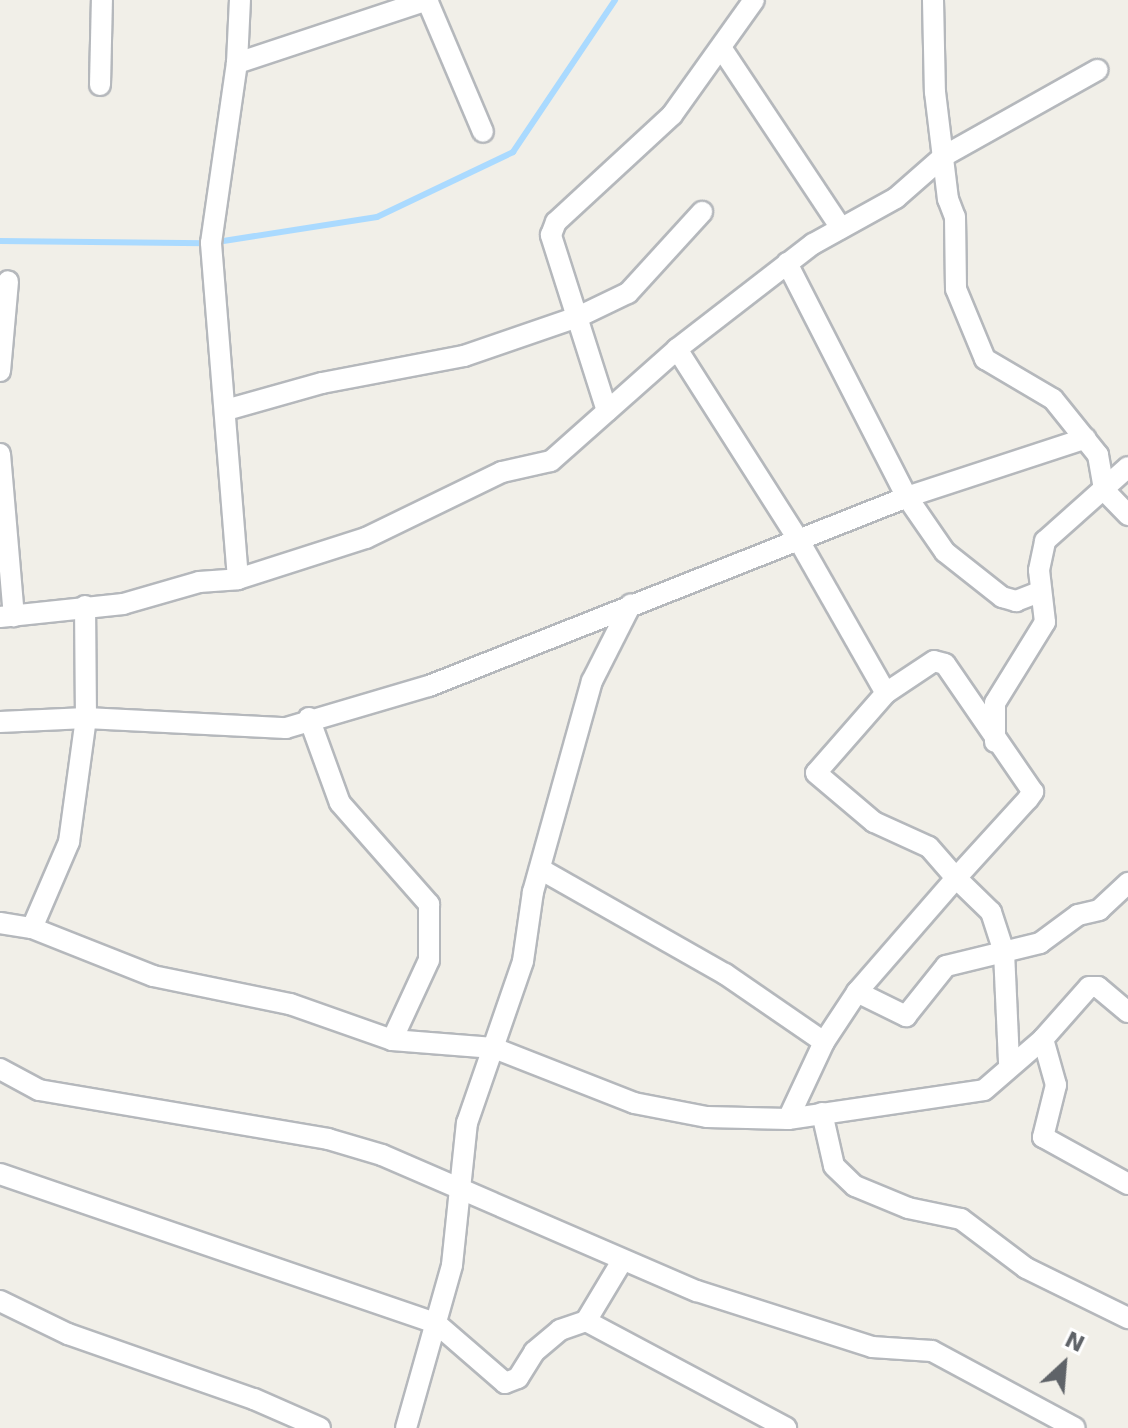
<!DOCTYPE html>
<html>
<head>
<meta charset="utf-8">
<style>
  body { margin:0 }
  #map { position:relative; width:1128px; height:1428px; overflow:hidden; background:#f1efe8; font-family:"DejaVu Sans",sans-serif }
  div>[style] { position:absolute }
  .stream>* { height:6px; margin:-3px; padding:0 3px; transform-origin:3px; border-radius:3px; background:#aadaff }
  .roads { filter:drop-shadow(2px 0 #b5b8bc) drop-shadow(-2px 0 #b5b8bc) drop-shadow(0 2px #b5b8bc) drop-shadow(0 -2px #b5b8bc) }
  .minor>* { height:20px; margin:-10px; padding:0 10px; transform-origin:10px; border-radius:10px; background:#fff }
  span { translate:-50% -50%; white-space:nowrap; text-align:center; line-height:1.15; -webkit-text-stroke:6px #fff; paint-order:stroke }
  .north { position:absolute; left:1024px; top:1324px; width:80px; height:80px; -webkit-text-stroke:6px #fff; paint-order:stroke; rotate:26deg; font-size:22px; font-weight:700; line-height:32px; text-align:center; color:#5f6368 }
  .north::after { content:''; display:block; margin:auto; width:28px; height:36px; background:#5f6368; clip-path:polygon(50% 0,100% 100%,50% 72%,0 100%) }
</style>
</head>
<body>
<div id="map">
  <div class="stream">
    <i style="left:0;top:241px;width:206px;rotate:0.6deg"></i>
    <i style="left:217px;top:242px;width:162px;rotate:-8.9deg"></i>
    <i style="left:377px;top:217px;width:151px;rotate:-25.5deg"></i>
    <i style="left:513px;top:152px;width:183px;rotate:-56.1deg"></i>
  </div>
  <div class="roads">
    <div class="minor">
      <i style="left:427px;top:0;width:143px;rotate:67deg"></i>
      <i style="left:933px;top:0;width:92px;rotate:88.8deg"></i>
      <i style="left:935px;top:92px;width:108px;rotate:83.1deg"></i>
      <i style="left:948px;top:199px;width:19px;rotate:69deg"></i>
      <i style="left:955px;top:217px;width:72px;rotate:89.2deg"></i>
      <i style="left:956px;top:289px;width:76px;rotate:67.5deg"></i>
      <i style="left:985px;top:359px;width:79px;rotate:30.5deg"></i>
      <i style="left:1053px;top:399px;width:72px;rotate:51.2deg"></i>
      <i style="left:1098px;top:455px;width:36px;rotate:80deg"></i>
      <i style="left:1104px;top:490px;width:35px;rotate:46deg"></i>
      <i style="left:722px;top:49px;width:215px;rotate:56.4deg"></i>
      <i style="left:237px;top:63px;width:201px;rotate:-18.3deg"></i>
      <i style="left:100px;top:85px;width:85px;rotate:-88.7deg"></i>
      <i style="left:787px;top:263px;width:263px;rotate:62.9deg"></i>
      <i style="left:907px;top:497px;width:67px;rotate:55.4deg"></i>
      <i style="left:945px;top:552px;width:73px;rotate:38.3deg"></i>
      <i style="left:1002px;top:597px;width:15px;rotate:16deg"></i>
      <i style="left:1016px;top:601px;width:26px;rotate:-21deg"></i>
      <i style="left:677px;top:349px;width:225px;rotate:57.5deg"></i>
      <i style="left:798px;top:539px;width:177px;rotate:60.3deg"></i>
      <i style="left:0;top:371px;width:90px;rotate:-84.9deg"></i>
      <i style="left:226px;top:410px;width:100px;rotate:-15.7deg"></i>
      <i style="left:322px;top:383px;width:145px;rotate:-10.8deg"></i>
      <i style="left:464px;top:356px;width:123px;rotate:-19deg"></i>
      <i style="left:580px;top:316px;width:53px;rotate:-25.6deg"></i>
      <i style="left:628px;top:293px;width:110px;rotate:-47.6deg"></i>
      <i style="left:607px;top:411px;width:185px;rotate:-107.7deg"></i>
      <i style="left:551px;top:235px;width:14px;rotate:-69deg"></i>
      <i style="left:556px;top:222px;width:158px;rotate:-42.7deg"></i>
      <i style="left:672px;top:115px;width:141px;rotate:-54.5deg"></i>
      <i style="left:0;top:454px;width:163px;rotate:85.1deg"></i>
      <i style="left:238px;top:579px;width:337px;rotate:-94.6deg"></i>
      <i style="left:211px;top:243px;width:182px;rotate:-81.8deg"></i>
      <i style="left:237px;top:63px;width:63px;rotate:-87.3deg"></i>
      <i style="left:0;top:617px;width:124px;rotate:-6deg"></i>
      <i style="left:123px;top:604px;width:79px;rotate:-16.1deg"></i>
      <i style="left:199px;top:582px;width:39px;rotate:-4deg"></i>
      <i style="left:238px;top:579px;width:134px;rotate:-17.8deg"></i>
      <i style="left:366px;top:538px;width:151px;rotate:-25.9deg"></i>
      <i style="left:502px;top:472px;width:50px;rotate:-12.7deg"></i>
      <i style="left:551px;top:461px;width:169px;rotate:-41.6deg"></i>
      <i style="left:677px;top:349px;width:172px;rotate:-37.7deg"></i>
      <i style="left:813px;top:244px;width:95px;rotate:-29deg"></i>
      <i style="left:896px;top:198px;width:64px;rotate:-41.2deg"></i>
      <i style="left:944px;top:156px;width:176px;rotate:-29.3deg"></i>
      <i style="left:309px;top:718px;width:90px;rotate:70deg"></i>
      <i style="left:340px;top:803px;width:135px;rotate:48.6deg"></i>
      <i style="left:429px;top:904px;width:56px;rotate:90deg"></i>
      <i style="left:429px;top:960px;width:88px;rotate:114.8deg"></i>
      <i style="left:0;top:722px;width:86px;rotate:-2.7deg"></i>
      <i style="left:86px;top:718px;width:200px;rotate:2.9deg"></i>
      <i style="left:286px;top:728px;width:149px;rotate:-16.4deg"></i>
      <i style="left:429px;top:686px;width:514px;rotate:-21.57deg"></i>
      <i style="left:907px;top:497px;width:188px;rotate:-18.2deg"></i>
      <i style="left:995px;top:742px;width:39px;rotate:-90deg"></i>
      <i style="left:995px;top:703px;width:95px;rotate:-58.3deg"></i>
      <i style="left:1045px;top:622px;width:52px;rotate:-96.6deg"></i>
      <i style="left:1039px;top:570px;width:30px;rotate:-78deg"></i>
      <i style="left:1045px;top:541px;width:111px;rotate:-41.7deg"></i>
      <i style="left:540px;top:869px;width:213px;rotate:29.6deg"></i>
      <i style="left:725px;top:974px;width:120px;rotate:34.5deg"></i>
      <i style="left:0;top:923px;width:32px;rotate:9deg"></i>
      <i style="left:32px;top:928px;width:130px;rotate:21.6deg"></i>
      <i style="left:153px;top:976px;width:140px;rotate:11.6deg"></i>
      <i style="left:290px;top:1004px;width:108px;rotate:19.4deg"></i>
      <i style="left:392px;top:1040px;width:102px;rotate:4.5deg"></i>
      <i style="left:494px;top:1048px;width:150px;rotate:21.4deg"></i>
      <i style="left:634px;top:1103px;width:74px;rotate:10.9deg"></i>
      <i style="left:707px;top:1117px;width:81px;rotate:1.4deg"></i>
      <i style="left:788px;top:1119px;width:198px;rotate:-8.4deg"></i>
      <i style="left:984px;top:1090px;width:78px;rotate:-40.8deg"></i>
      <i style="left:1043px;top:1039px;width:69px;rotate:-48.5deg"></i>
      <i style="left:1089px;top:987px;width:9px"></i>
      <i style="left:1098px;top:987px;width:39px;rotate:40deg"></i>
      <i style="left:32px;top:928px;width:94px;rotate:-66.7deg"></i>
      <i style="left:69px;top:842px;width:125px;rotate:-82.2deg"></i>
      <i style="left:86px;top:718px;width:112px;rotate:-90.5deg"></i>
      <i style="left:857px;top:992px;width:55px;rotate:26.1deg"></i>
      <i style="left:906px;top:1016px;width:64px;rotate:-51.3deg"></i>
      <i style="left:946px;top:966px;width:97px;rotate:-13.7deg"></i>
      <i style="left:1040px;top:943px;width:47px;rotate:-36.4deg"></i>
      <i style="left:1078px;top:915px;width:22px;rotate:-13deg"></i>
      <i style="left:1099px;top:910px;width:40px;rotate:-43deg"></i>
      <i style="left:1043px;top:1039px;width:48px;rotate:74.2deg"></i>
      <i style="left:1056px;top:1085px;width:54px;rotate:104deg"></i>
      <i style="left:1043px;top:1137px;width:97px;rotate:28.9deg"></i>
      <i style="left:0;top:1069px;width:44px;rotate:28.3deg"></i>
      <i style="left:39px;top:1090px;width:293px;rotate:9.6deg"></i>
      <i style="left:328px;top:1139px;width:56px;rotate:16.5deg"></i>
      <i style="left:382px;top:1155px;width:343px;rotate:23.4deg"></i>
      <i style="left:697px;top:1291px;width:184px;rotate:17.7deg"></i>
      <i style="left:872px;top:1347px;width:60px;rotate:3.8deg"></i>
      <i style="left:932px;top:1351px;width:162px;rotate:28.3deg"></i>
      <i style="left:822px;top:1113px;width:54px;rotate:77.2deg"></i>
      <i style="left:834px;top:1166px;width:29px;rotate:44deg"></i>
      <i style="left:855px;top:1186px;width:57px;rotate:22.5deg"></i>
      <i style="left:908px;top:1208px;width:54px;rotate:11.7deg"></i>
      <i style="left:961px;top:1219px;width:81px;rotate:37deg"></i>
      <i style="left:1026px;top:1268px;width:114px;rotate:26.1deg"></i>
      <i style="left:788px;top:1119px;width:85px;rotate:-64.9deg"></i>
      <i style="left:824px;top:1042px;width:60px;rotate:-56.6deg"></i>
      <i style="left:857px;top:992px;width:151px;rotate:-49deg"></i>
      <i style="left:956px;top:878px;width:107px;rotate:-47.7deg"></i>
      <i style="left:1028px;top:799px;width:9px;rotate:-54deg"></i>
      <i style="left:1033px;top:792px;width:155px;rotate:-124.5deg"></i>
      <i style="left:945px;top:664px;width:11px;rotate:-165deg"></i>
      <i style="left:934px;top:661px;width:58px;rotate:146.3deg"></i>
      <i style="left:886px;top:693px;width:106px;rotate:131.2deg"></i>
      <i style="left:816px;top:773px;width:76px;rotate:40.2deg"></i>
      <i style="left:874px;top:822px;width:60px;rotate:24.4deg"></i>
      <i style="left:929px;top:847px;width:41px;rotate:48.9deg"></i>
      <i style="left:956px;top:878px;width:49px;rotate:44.2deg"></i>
      <i style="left:991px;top:912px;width:42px;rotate:72deg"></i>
      <i style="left:1004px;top:952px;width:111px;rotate:87.4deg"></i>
      <i style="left:0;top:1174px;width:462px;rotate:18.9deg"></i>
      <i style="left:437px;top:1324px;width:90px;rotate:40.9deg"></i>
      <i style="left:505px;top:1383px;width:14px;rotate:-21deg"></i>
      <i style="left:518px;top:1378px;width:31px;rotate:-58deg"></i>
      <i style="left:534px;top:1352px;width:34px;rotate:-40deg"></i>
      <i style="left:560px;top:1330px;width:28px;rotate:-19deg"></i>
      <i style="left:586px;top:1321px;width:70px;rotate:-59deg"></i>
      <i style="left:0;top:1301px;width:76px;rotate:25.9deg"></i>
      <i style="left:68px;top:1334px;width:197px;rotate:19.3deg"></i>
      <i style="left:254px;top:1399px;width:72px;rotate:23.7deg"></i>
      <i style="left:586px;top:1321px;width:227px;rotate:28.1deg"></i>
      <i style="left:406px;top:1428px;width:169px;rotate:-74.2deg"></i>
      <i style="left:452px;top:1265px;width:143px;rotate:-84deg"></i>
      <i style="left:467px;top:1123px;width:171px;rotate:-70.9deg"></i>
      <i style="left:523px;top:961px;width:70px;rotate:-81.8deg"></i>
      <i style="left:533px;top:892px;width:219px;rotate:-74.4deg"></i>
      <i style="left:592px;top:681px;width:86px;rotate:-63.1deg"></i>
    </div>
  </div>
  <div class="north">N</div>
</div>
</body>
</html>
